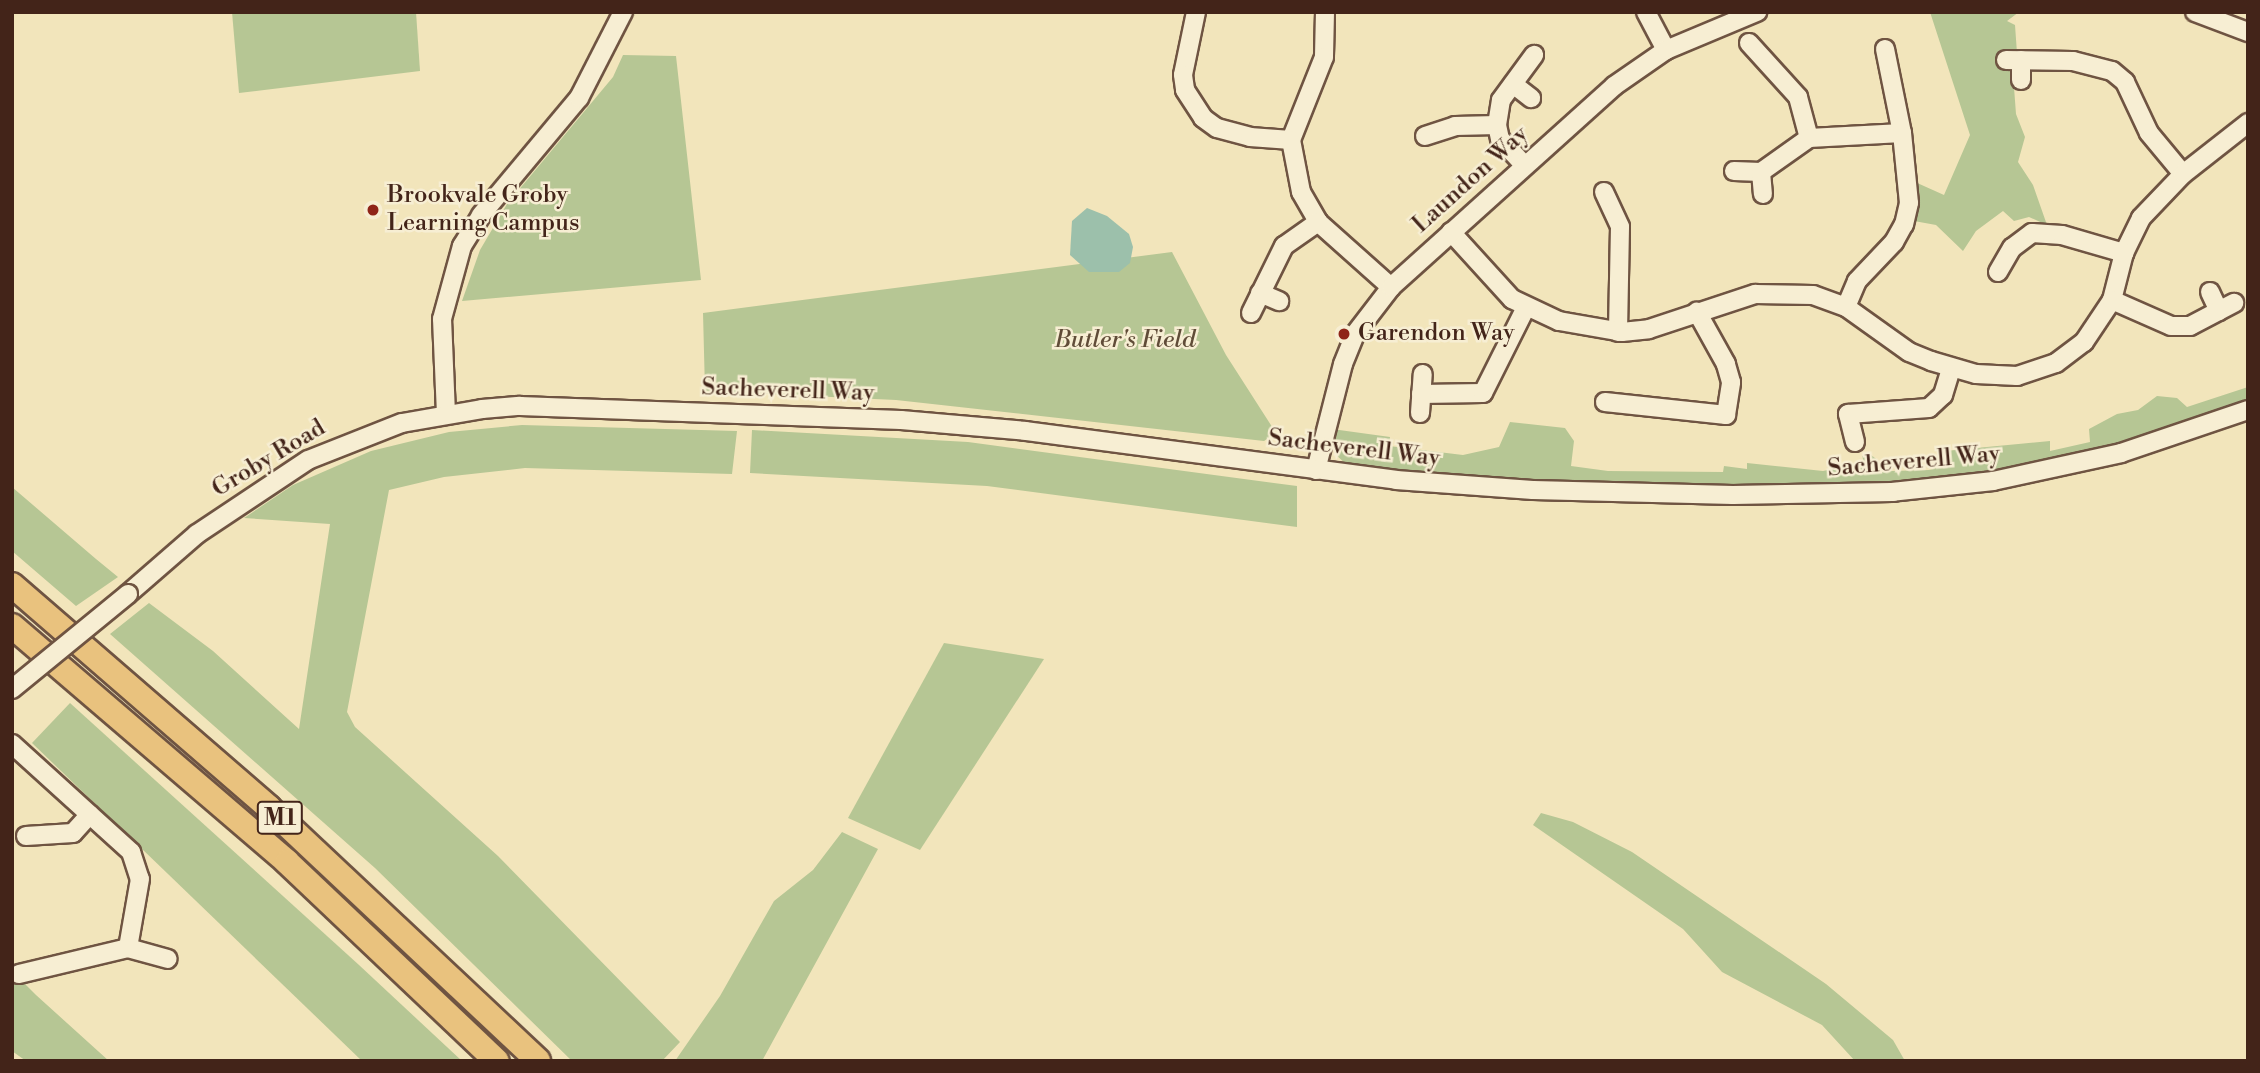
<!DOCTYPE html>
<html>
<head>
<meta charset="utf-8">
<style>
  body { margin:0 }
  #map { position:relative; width:2260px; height:1073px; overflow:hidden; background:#f2e5bb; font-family:"Libre Bodoni",serif }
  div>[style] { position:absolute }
  .green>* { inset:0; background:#b6c694 }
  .water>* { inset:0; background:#9cc0ab }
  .roads { filter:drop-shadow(2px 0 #6f5442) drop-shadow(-2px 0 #6f5442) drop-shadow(0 2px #6f5442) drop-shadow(0 -2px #6f5442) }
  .minor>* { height:18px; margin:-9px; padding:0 9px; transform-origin:9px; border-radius:9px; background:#f7eed3 }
  .highway>* { height:24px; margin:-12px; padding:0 12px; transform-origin:12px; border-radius:12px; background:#e9c27e }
  .bridges { filter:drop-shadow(2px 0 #6f5442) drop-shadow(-2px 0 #6f5442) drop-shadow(0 2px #6f5442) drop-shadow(0 -2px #6f5442) }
  .minor-bridge>* { height:18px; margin:-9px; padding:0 9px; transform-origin:9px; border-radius:9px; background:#f7eed3 }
  .dots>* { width:19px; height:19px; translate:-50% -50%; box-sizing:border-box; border:4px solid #f7eed3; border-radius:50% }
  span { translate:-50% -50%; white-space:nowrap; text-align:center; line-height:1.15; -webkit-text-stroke:5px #f7eed3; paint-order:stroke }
  .shield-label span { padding:2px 5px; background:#f7eed3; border:2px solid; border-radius:5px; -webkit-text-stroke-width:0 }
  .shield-label { font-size:23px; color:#432419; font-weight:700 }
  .street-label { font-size:24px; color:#432419 }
  .poi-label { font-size:24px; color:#432419 }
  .left { translate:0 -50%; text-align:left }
  .park-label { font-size:24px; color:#604c38; font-style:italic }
  .frame { position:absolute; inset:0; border:14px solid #432419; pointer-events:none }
</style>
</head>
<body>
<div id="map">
  <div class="green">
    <i style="clip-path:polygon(232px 12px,416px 12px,420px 71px,239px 93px)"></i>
    <i style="clip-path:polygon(1930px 12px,2019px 12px,2007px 21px,2015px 25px,2017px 53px,2006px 68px,2013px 74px,2016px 114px,2025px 137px,2018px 162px,2033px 185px,2047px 225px,2029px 217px,2014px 221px,2003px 211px,1976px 231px,1963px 251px,1936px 225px,1914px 221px,1915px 182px,1944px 195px,1970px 135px)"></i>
    <i style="clip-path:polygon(623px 55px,676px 56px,701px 280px,462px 301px,480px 250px,507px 204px,613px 77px)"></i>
    <i style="clip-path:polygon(1172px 252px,1226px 355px,1276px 433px,1264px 441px,896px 400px,705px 391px,703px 313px)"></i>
    <i style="clip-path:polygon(2248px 387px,2248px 402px,2143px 438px,2076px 456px,1932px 482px,1811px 489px,1600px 487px,1408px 473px,1347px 465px,1335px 454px,1331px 438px,1332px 429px,1390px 437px,1389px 446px,1463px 455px,1499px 447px,1510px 422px,1565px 428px,1574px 441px,1571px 466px,1608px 471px,1723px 472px,1724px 466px,1747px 469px,1747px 463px,1823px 471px,1864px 462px,1862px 456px,1871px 455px,1892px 471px,1929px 470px,1944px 466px,1945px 451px,2050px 441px,2050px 451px,2090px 442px,2089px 429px,2117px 414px,2138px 410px,2157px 396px,2177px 398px,2187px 407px)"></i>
    <i style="clip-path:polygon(522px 425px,737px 431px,732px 474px,525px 468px,444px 477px,389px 490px,347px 712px,355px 727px,498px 856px,680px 1042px,662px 1061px,572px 1061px,375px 868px,110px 634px,149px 603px,213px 651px,299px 729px,330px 524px,244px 518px,293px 485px,371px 451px,449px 432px)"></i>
    <i style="clip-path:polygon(752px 430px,968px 442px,1297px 486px,1297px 527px,987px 486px,750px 473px)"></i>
    <i style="clip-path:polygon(12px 487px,96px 559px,118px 577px,76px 606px,12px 551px)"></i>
    <i style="clip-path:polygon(944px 643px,1044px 659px,920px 850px,848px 818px)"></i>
    <i style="clip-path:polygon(70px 703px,359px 965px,462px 1061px,362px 1061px,32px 743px)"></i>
    <i style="clip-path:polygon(1541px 813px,1573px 822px,1632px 852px,1826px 984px,1893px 1040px,1905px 1061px,1855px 1061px,1822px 1025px,1722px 972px,1683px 929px,1533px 825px)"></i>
    <i style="clip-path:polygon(842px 832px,878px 849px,762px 1061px,675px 1061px,720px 996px,774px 901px,813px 870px)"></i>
    <i style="clip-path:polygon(12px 971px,36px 995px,109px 1061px,26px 1061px,12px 1051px)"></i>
  </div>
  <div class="water">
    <i style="clip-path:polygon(1087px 208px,1107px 216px,1129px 234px,1133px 247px,1130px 263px,1119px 272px,1089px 272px,1070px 255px,1072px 221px)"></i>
  </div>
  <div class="roads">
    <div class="minor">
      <i style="left:1196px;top:12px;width:64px;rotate:101.7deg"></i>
      <i style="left:1183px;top:75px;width:15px;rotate:82deg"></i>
      <i style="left:1185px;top:90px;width:33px;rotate:57deg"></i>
      <i style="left:1203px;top:118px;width:17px;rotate:36deg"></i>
      <i style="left:1217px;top:128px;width:34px;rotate:15deg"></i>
      <i style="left:1250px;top:137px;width:41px;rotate:4.2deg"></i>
      <i style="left:1325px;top:12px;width:45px;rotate:91.3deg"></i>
      <i style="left:1324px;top:57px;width:89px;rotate:111.7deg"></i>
      <i style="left:1291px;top:140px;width:53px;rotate:79.1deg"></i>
      <i style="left:1301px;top:192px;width:34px;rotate:60deg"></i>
      <i style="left:1318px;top:222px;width:98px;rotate:41.7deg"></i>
      <i style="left:1646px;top:12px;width:43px;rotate:62.2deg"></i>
      <i style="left:2195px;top:12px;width:57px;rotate:20.7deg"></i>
      <i style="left:1749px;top:43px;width:73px;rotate:47.8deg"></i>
      <i style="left:1798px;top:97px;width:42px;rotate:75deg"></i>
      <i style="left:1885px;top:49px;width:86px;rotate:78.6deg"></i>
      <i style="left:2006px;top:60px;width:67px;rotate:0.9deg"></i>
      <i style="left:2073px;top:61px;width:40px;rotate:14.4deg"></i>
      <i style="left:2112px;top:71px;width:17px;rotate:40deg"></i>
      <i style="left:2125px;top:82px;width:56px;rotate:64.8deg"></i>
      <i style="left:2149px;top:133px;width:53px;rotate:50.3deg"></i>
      <i style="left:2021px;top:80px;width:20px;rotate:-90deg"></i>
      <i style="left:1513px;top:84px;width:23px;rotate:38deg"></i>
      <i style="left:1497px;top:125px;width:25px;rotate:-81deg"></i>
      <i style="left:1501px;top:100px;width:56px;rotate:-53.7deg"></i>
      <i style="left:1425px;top:136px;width:32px;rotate:-18deg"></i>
      <i style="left:1455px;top:126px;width:42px;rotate:-1.4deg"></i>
      <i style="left:1497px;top:125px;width:14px;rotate:78deg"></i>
      <i style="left:1500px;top:139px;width:35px;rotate:47deg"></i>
      <i style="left:1734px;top:171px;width:27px;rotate:2deg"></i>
      <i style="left:1761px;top:172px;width:59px;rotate:-35.3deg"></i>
      <i style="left:1809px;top:138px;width:93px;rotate:-3.1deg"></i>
      <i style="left:1902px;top:133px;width:70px;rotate:84.3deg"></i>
      <i style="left:1909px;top:203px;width:22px;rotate:103deg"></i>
      <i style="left:1904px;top:224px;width:21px;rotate:119deg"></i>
      <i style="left:1894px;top:242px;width:54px;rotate:133.5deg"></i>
      <i style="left:1857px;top:281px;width:28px;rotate:113deg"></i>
      <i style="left:1761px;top:172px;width:22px;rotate:85deg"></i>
      <i style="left:1604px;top:192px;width:38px;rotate:65deg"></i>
      <i style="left:1620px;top:227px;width:105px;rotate:91.1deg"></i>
      <i style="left:1451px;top:232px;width:91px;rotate:47.7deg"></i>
      <i style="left:1512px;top:299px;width:52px;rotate:25.1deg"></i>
      <i style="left:1559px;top:321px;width:64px;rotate:9.9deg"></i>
      <i style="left:1622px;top:332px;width:27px;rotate:-6deg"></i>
      <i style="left:1649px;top:329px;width:112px;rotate:-18.3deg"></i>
      <i style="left:1755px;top:294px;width:58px;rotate:1deg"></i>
      <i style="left:1813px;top:295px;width:35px;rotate:20deg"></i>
      <i style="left:1846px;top:307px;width:77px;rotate:35.5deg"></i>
      <i style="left:1909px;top:352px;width:24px;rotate:22deg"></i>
      <i style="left:1931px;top:361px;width:47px;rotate:16.1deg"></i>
      <i style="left:1976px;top:374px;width:41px;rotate:2.8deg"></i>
      <i style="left:2017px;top:376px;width:41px;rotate:-18.4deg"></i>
      <i style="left:2056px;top:363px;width:35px;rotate:-37deg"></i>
      <i style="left:2084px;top:342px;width:50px;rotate:-56.3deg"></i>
      <i style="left:2112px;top:300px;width:49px;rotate:-75.7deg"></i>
      <i style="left:2124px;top:253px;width:39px;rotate:-64deg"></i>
      <i style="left:2141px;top:218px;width:61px;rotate:-46.3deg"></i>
      <i style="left:2183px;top:174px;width:83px;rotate:-38.1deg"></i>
      <i style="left:1998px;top:272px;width:28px;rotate:-60deg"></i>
      <i style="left:2012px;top:248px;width:25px;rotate:-37deg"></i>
      <i style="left:2032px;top:233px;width:30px;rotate:4deg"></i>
      <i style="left:2062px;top:235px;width:65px;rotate:16.2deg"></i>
      <i style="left:2210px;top:292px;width:21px;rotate:65deg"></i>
      <i style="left:1260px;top:293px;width:21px;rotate:23deg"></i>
      <i style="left:2112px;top:300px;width:64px;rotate:23.8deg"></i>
      <i style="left:2171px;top:326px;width:19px"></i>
      <i style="left:2190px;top:326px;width:50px;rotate:-27.6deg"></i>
      <i style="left:1251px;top:313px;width:75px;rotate:-63.8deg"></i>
      <i style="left:1284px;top:246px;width:42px;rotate:-35.2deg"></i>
      <i style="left:1421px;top:394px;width:62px;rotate:-0.9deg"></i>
      <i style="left:1483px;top:393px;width:96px;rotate:-63.4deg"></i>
      <i style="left:1605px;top:402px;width:122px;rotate:6.1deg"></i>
      <i style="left:1726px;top:415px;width:33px;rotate:-81deg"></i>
      <i style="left:1731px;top:382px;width:19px;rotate:-106deg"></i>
      <i style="left:1726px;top:364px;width:60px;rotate:-119.1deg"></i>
      <i style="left:1420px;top:413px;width:39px;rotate:-86deg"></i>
      <i style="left:446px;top:414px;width:95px;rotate:-92.4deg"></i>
      <i style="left:442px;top:319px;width:76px;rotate:-74.7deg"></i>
      <i style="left:462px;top:246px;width:36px;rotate:-58deg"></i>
      <i style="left:481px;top:215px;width:153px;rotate:-50.1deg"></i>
      <i style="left:579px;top:98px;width:97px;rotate:-62.9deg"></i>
      <i style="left:1855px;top:442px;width:29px;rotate:-104deg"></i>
      <i style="left:1848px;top:414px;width:81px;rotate:-4.2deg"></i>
      <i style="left:1929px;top:408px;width:19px;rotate:-43deg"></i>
      <i style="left:1943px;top:395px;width:27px;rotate:-73deg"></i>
      <i style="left:1316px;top:470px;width:109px;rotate:-75.7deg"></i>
      <i style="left:1343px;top:364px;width:32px;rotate:-68deg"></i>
      <i style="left:1355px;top:334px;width:59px;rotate:-52.5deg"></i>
      <i style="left:1391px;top:287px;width:300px;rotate:-42deg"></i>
      <i style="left:1614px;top:86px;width:63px;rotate:-34.7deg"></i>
      <i style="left:1666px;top:50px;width:99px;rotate:-22.7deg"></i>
      <i style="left:128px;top:594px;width:91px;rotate:-41deg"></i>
      <i style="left:197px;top:534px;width:133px;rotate:-33.7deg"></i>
      <i style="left:308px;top:460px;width:101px;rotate:-21.5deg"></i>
      <i style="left:402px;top:423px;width:81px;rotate:-9.9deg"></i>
      <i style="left:482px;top:409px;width:38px;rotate:-5deg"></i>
      <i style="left:520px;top:406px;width:381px;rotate:2.1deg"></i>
      <i style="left:901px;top:420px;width:125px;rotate:5deg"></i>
      <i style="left:1026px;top:431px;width:373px;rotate:7.5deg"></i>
      <i style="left:1396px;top:480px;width:137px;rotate:4.2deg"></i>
      <i style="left:1533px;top:490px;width:200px;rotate:1.4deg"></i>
      <i style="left:1733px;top:495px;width:159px;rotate:-1.1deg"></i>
      <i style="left:1892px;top:492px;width:102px;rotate:-6.2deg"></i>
      <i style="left:1993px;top:481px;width:131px;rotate:-12.3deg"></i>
      <i style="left:2121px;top:453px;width:134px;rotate:-18.7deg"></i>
      <i style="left:12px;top:744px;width:161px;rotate:42.2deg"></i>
      <i style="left:131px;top:852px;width:28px;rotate:72deg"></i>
      <i style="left:140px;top:879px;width:70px;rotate:99.9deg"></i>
      <i style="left:26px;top:836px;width:47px;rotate:-3.7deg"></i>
      <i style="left:73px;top:833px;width:25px;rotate:-48deg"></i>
      <i style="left:19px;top:974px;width:112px;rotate:-13.4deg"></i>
      <i style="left:128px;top:948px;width:41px;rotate:15.4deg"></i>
    </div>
    <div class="highway">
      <i style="left:12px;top:585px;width:340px;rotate:40.9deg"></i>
      <i style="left:269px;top:808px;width:369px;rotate:43.2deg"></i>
      <i style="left:12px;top:626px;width:362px;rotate:40.6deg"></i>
      <i style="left:287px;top:862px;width:289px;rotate:43.5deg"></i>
    </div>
  </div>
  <div class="bridges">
    <div class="minor-bridge">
      <i style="left:12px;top:689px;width:150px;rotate:-39.3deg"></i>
    </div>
  </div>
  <div class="dots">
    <i style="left:373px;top:210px;background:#8f2418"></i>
    <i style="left:1344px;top:334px;background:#8f2418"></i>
  </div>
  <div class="shield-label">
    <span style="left:280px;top:818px">M1</span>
  </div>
  <div class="street-label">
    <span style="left:1471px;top:180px;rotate:-42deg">Laundon Way</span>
    <span style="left:788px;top:391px;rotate:2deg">Sacheverell Way</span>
    <span style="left:1354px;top:449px;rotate:7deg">Sacheverell Way</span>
    <span style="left:269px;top:459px;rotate:-31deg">Groby Road</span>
    <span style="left:1914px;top:462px;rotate:-5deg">Sacheverell Way</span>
  </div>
  <div class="poi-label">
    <span class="left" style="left:387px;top:210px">Brookvale Groby<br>Learning Campus</span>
    <span class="left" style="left:1358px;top:334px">Garendon Way</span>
  </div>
  <div class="park-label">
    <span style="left:1125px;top:341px">Butler's Field</span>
  </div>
  <div class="frame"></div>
</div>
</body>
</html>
